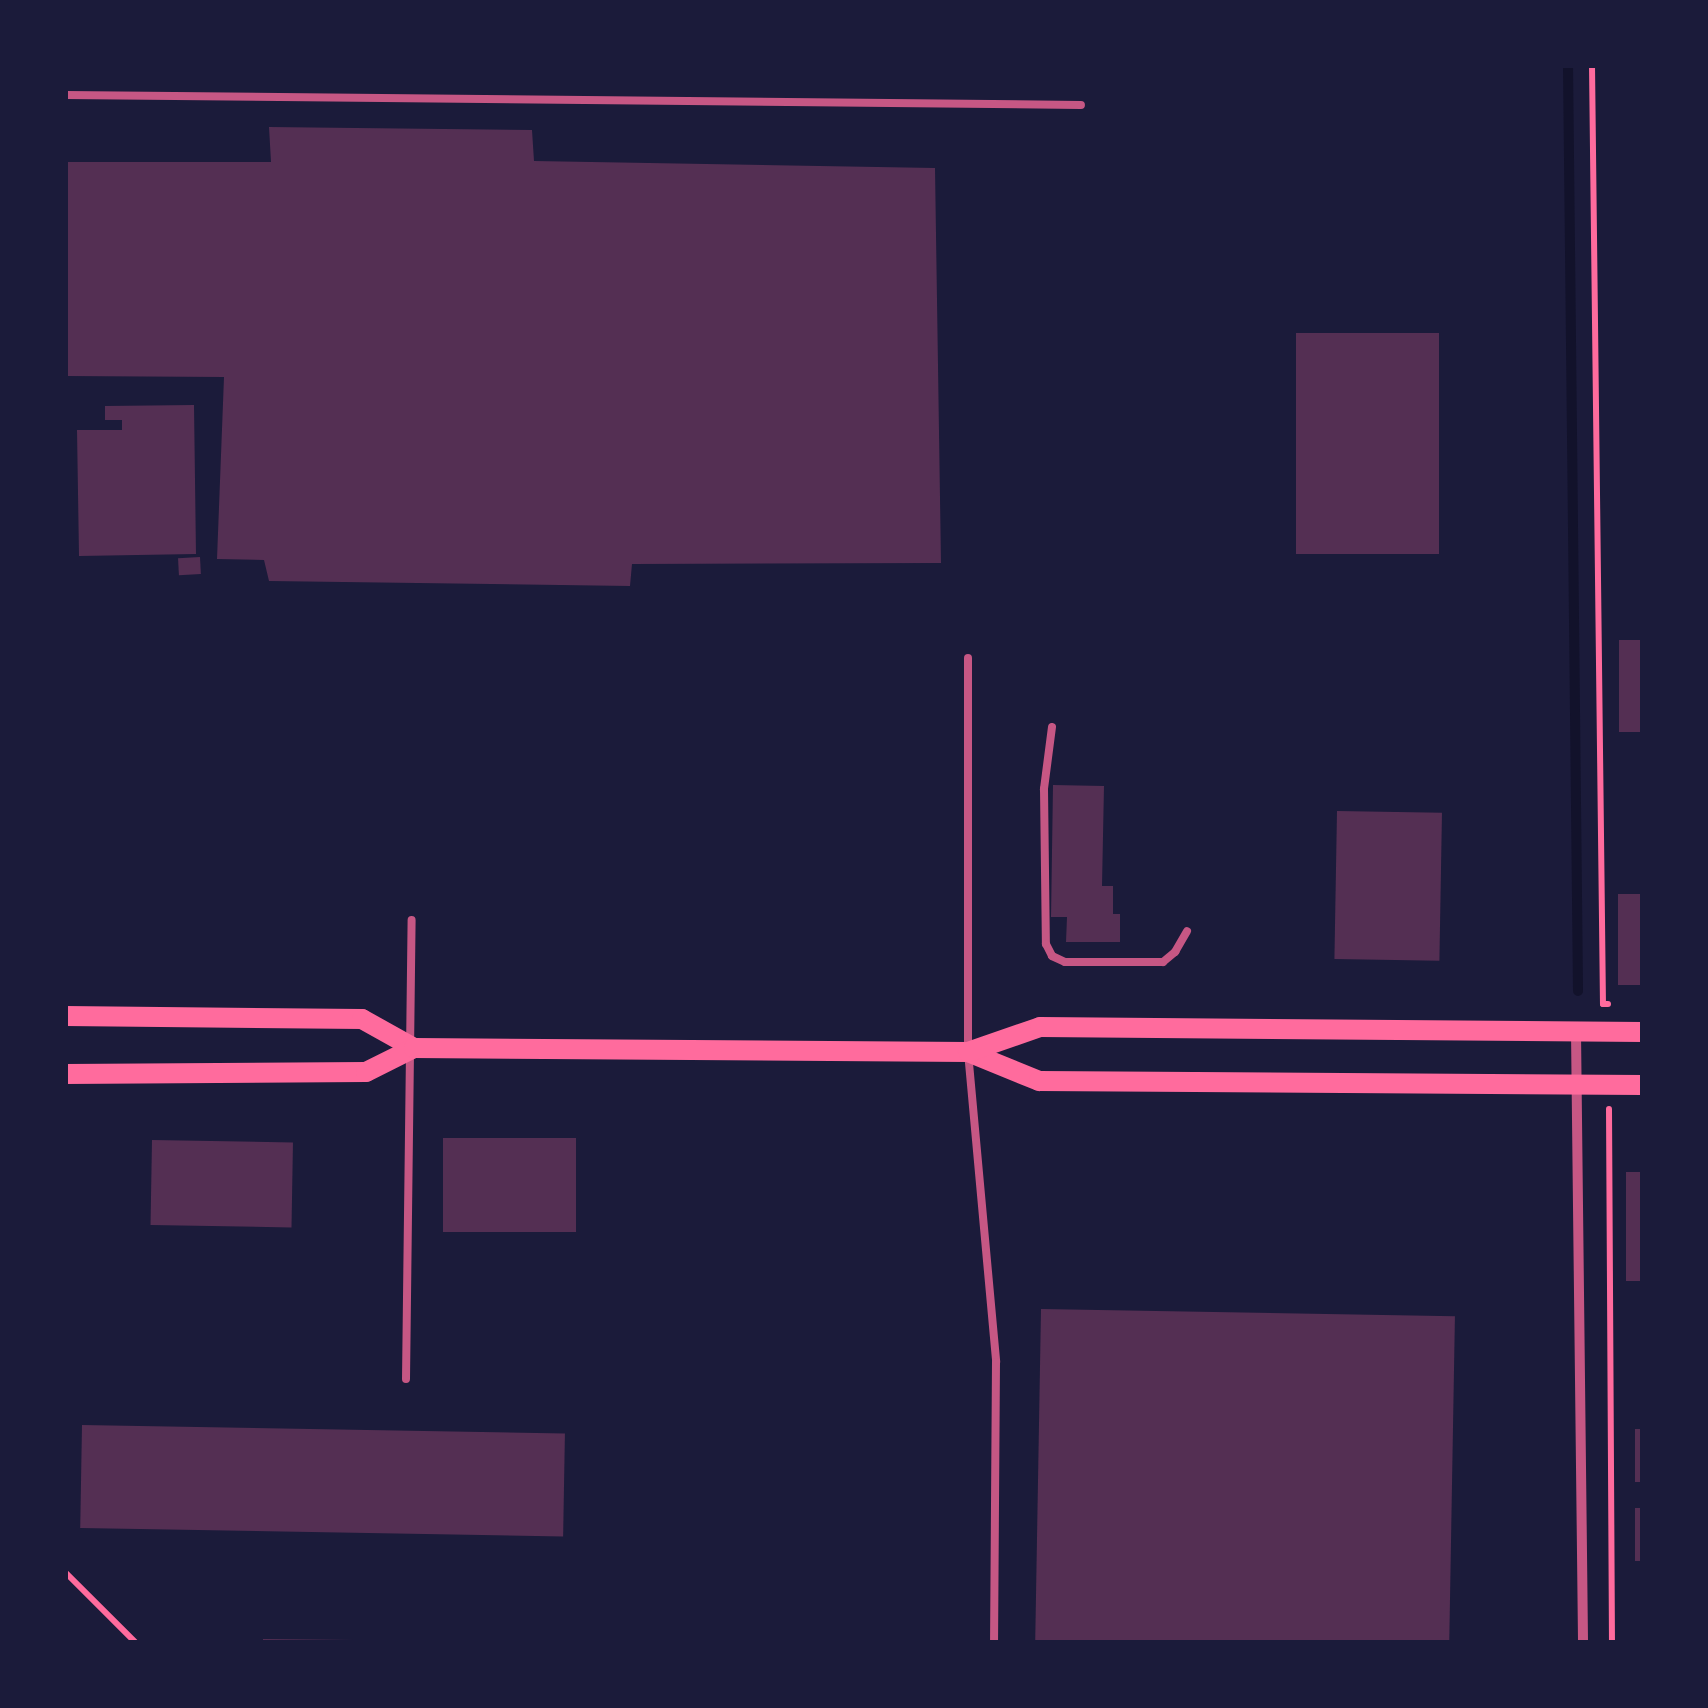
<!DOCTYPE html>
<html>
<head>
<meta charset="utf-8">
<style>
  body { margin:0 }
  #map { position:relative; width:1708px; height:1708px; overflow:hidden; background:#1b1b3a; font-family:Raleway,sans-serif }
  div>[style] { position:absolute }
  .stream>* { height:10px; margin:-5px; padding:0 5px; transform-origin:5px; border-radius:5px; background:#12122b }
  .building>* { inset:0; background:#542f53; transform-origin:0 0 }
  .path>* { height:6px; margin:-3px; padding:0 3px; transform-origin:3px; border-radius:3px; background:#ff6b9d }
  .service>* { height:8px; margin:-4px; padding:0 4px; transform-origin:4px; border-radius:4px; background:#c65784 }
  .minor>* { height:10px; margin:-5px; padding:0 5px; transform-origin:5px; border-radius:5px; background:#c65784 }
  .secondary>* { height:20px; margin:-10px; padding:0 10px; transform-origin:10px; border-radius:10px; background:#ff6b9d }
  span { translate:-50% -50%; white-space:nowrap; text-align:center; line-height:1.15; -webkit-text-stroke:8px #1b1b3a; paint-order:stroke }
  .frame { position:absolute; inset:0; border:68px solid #1b1b3a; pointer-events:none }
</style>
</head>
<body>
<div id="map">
  <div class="stream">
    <i style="left:1568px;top:65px;width:926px;rotate:89.38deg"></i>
  </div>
  <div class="building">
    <i style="clip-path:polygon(269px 127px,532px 130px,534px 161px,935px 168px,941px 563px,632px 564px,630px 586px,269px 581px,264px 560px,217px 559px,224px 377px,65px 376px,67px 162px,271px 162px)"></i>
    <i style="left:1439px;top:333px;width:221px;height:143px;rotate:90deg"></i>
    <i style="clip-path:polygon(194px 405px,196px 554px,79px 556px,77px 430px,122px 430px,122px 420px,105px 420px,105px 406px)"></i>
    <i style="left:200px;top:557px;width:17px;height:22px;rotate:87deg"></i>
    <i style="left:1643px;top:640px;width:92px;height:24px;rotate:90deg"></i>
    <i style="clip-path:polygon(1053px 785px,1104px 786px,1102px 886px,1113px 886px,1113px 914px,1120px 914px,1120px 942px,1066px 942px,1067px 917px,1051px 917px)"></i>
    <i style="left:1337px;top:811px;width:105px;height:148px;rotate:1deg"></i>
    <i style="left:1643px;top:894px;width:91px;height:25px;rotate:90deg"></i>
    <i style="left:443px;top:1138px;width:133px;height:94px"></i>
    <i style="left:152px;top:1140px;width:141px;height:85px;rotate:1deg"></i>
    <i style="left:1626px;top:1172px;width:17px;height:109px"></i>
    <i style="left:1041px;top:1309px;width:414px;height:334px;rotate:1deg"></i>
    <i style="left:82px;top:1425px;width:483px;height:103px;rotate:1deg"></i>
    <i style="left:1635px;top:1429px;width:8px;height:53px"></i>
    <i style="left:1635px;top:1508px;width:8px;height:53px"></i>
    <i style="clip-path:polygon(263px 1639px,354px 1640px,354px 1643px,263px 1643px)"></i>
  </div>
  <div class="path">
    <i style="left:1592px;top:65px;width:939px;rotate:89.33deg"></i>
    <i style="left:1603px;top:1004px;width:5px"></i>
    <i style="left:1609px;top:1109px;width:534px;rotate:89.68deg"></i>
    <i style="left:65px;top:1572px;width:100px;rotate:45deg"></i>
  </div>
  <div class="service">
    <i style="left:65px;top:95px;width:1016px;rotate:0.56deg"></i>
    <i style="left:968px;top:658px;width:394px;rotate:90deg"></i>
    <i style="left:968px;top:1052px;width:311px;rotate:84.8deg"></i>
    <i style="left:996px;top:1362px;width:281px;rotate:90.4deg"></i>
    <i style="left:1052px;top:727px;width:63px;rotate:97.4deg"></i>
    <i style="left:1044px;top:789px;width:155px;rotate:89.3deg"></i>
    <i style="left:1046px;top:944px;width:13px;rotate:63deg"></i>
    <i style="left:1052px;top:956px;width:14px;rotate:25deg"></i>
    <i style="left:1065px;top:962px;width:98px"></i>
    <i style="left:1163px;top:962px;width:16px;rotate:-40deg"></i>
    <i style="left:1175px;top:952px;width:24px;rotate:-60deg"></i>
    <i style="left:406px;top:1379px;width:459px;rotate:-89.3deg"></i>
  </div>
  <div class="minor">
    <i style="left:1576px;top:1032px;width:611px;rotate:89.34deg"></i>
  </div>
  <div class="secondary">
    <i style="left:65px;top:1016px;width:297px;rotate:0.6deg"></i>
    <i style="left:362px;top:1019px;width:60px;rotate:29.1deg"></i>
    <i style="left:968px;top:1052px;width:77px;rotate:22.2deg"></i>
    <i style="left:1039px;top:1081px;width:604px;rotate:0.38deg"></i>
    <i style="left:65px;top:1074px;width:301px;rotate:-0.4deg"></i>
    <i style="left:366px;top:1072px;width:54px;rotate:-26.6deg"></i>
    <i style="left:414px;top:1048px;width:554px;rotate:0.41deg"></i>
    <i style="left:968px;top:1052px;width:76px;rotate:-19.1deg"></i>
    <i style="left:1040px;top:1027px;width:603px;rotate:0.48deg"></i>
  </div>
  <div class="frame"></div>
</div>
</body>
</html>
